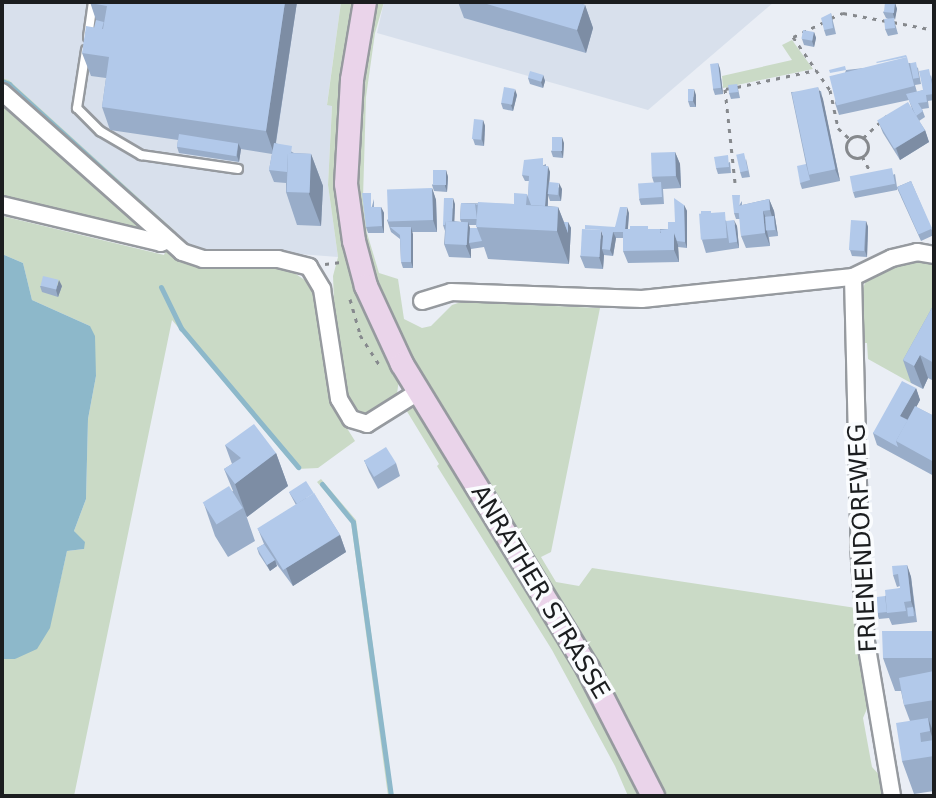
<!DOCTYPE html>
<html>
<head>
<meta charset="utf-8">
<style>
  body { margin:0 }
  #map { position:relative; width:936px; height:798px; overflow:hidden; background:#eaeef5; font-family:"DejaVu Sans",sans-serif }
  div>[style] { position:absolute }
  .built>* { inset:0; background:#d8e0ec }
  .green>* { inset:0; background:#cadac6 }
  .water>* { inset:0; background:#8db8ca }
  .stream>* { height:5px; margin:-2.5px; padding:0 2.5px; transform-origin:2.5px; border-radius:2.5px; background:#8db8ca }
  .path>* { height:3px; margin-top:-1.5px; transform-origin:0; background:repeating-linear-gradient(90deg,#86898d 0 4px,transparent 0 10px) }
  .path>.ring { margin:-1.5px; padding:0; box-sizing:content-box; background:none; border:3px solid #86898d; border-radius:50% }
  .roads { filter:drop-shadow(2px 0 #969a9f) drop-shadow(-2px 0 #969a9f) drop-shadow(0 2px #969a9f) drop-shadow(0 -2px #969a9f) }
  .lane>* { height:8px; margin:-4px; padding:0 4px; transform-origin:4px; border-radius:4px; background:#fff }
  .street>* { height:16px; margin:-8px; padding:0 8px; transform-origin:8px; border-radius:8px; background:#fff }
  .secondary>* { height:22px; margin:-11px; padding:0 11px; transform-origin:11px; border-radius:11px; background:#ead4ea }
  .wall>* { inset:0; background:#99adc9 }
  .shaded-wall>* { inset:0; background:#7d8da4 }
  .building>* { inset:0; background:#b2c9ea; transform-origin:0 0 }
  span { translate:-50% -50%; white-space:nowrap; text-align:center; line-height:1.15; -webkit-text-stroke:7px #fafcfe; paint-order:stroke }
  .street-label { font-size:24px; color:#1b1d1f }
  .frame { position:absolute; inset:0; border:4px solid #1b1d1f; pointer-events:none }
</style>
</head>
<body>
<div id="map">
  <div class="built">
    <i style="clip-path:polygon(2px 2px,341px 2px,327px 104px,332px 105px,328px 185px,338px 257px,273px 252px,199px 253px,180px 243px,173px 236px,175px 232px,9px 80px,2px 78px)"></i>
    <i style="clip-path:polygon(384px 2px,774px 2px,648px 110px,377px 33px)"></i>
  </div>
  <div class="green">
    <i style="clip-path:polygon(341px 2px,355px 2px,338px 142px,399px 379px,397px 394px,424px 392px,373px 278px,353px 185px,359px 89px,375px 2px,384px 2px,375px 33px,366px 97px,363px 198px,367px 233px,379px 273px,398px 279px,404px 319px,422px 328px,431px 326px,452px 305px,461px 302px,600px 308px,551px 552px,541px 557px,556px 582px,579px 586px,592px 568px,856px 608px,869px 704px,863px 718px,872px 767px,882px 778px,885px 796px,628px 796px,615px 766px,552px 650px,437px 466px,439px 464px,397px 395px,371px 413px,361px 412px,350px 405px,340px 379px,336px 348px,333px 276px,338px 257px,328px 185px,332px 106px,327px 105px)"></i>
    <i style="clip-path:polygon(792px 40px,813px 69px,723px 88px,722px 76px,792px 60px,782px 45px)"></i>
    <i style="clip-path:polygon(2px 78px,9px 80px,176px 232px,173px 236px,2px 85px)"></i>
    <i style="clip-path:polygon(2px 99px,154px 235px,2px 197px)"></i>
    <i style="clip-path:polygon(2px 216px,164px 255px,167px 247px,184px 263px,214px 267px,272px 264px,290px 270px,306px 281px,320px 303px,333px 406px,355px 441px,318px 468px,297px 469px,172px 320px,74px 796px,2px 796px,2px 659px,15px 659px,56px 599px,67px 551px,84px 549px,74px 531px,86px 499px,88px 419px,96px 376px,90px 326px,32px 300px,23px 263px,2px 254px)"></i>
    <i style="clip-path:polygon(918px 259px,934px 261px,934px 341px,911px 383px,868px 359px,867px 343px,861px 343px,860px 297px,865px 283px,876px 273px)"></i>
    <i style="clip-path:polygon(321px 479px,356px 520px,393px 796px,388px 796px,351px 522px,317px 482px)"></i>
  </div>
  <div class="water">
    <i style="clip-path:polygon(2px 254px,23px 263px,32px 300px,90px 326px,95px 336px,96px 376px,88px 419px,86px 499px,74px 531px,85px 542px,84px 549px,67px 551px,50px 628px,37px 649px,15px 659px,2px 659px)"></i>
  </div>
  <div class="stream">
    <i style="left:2px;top:81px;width:8px;rotate:23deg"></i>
    <i style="left:9px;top:84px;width:222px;rotate:42.3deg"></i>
    <i style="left:161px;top:287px;width:46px;rotate:64deg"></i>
    <i style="left:181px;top:328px;width:182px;rotate:49.9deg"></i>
    <i style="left:322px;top:484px;width:49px;rotate:50.8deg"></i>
    <i style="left:353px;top:522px;width:277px;rotate:82.1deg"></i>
  </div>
  <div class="path">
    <i style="left:831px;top:18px;width:13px;rotate:-23deg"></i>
    <i style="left:843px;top:13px;width:44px;rotate:10.5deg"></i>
    <i style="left:824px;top:22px;width:34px;rotate:154deg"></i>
    <i style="left:793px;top:37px;width:65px;rotate:55.1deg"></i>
    <i style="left:830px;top:90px;width:39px;rotate:78deg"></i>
    <i style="left:838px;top:128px;width:16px;rotate:43deg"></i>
    <i style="left:893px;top:22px;width:37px;rotate:11deg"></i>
    <i style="left:737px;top:87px;width:81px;rotate:-12.1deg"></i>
    <i style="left:730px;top:88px;width:5px;rotate:169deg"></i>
    <i style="left:725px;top:89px;width:94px;rotate:83.9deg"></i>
    <i class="ring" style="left:846px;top:136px;width:19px;height:19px"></i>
    <i style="left:863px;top:138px;width:33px;rotate:-43deg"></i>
    <i style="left:862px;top:156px;width:19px;rotate:62deg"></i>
    <i style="left:325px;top:264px;width:16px;rotate:-7deg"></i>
    <i style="left:350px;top:299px;width:37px;rotate:74deg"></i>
    <i style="left:360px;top:335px;width:35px;rotate:57deg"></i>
  </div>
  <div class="roads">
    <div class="lane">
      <i style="left:88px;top:37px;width:35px;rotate:-82deg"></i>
      <i style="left:86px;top:50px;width:59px;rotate:98.8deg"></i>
      <i style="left:77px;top:108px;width:33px;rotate:45deg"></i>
      <i style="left:100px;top:131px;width:48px;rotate:30.3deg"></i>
      <i style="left:141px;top:155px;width:98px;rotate:8.2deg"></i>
    </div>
    <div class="street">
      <i style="left:2px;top:92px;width:241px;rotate:41.6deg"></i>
      <i style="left:182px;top:252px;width:22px;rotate:18deg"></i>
      <i style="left:203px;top:259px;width:75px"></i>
      <i style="left:278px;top:259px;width:32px;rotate:14deg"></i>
      <i style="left:309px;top:267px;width:26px;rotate:59deg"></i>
      <i style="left:322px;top:289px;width:111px;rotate:81.2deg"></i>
      <i style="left:339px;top:399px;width:23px;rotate:59deg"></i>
      <i style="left:351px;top:419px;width:17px;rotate:17deg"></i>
      <i style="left:367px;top:424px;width:60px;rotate:-32.1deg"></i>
      <i style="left:2px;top:205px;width:163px;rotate:13.4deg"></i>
      <i style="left:161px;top:243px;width:8px;rotate:-23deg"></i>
      <i style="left:853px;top:277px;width:283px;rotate:88.6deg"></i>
      <i style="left:860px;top:560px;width:82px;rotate:85.8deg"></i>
      <i style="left:866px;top:642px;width:156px;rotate:80.4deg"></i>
      <i style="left:422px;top:301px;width:30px;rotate:-17deg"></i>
      <i style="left:451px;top:292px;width:191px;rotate:2.1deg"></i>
      <i style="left:642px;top:299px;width:212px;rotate:-6deg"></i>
      <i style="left:853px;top:277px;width:43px;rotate:-26deg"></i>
      <i style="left:892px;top:258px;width:26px;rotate:-13deg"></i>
      <i style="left:917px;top:252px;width:17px;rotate:10deg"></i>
    </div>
    <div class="secondary">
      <i style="left:365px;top:2px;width:79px;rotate:99.5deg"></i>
      <i style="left:352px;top:80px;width:104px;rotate:93.3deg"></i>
      <i style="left:346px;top:184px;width:58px;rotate:82deg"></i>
      <i style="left:354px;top:241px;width:47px;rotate:75.1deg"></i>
      <i style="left:366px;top:286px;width:86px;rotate:65.2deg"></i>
      <i style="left:402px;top:364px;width:357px;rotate:58.6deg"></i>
      <i style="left:588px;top:669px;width:143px;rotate:62.9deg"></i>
    </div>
  </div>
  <div class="wall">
    <i style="clip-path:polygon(90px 2px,297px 2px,276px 143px,294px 153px,311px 154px,323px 186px,321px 226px,297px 225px,286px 192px,286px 183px,274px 182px,269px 170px,272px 154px,241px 149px,239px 162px,179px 153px,177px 147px,178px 140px,110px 130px,102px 107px,106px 78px,91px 76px,82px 53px,95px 28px,96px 20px)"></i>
    <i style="clip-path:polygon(458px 2px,575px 2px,585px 5px,593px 28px,586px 53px,464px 18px)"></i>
    <i style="clip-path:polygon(895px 3px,897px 9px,894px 20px,898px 34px,888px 36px,885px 29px,888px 19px,886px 18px,883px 12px)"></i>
    <i style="clip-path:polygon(831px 13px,836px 34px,826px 36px,824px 30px)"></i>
    <i style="clip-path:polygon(814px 32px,816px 38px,814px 47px,804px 45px,802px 39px)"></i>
    <i style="clip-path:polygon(718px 63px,720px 69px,723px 94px,715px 95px,713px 89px)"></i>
    <i style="clip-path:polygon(910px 63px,918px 68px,921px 84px,915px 85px,917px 92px,923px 90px,931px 75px,934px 89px,934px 100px,928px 101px,929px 108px,922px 109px,925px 117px,919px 121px,925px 130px,929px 142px,900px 160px,883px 133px,878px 121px,912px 109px,909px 100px,839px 115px,835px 103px,846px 70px)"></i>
    <i style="clip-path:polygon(543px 75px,545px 81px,543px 88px,530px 84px,528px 78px)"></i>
    <i style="clip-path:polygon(737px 84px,740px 98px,731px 99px,729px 93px)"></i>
    <i style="clip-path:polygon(821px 91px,840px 181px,802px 189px,800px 183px,806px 164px,791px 92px)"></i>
    <i style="clip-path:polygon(517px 95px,513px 111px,503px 109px,501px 103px)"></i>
    <i style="clip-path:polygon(696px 95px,696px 107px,690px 107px,688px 101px)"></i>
    <i style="clip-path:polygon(483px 120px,485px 126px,484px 146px,475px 145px,473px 139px)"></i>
    <i style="clip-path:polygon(564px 143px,563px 158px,553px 157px,551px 151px)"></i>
    <i style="clip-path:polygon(675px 152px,680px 164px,681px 188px,663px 189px,664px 204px,641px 205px,639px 199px,654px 183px,652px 177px)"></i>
    <i style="clip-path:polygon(746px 159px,750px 177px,742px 178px,740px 172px)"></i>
    <i style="clip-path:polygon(730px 162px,731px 173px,718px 174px,716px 168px)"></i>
    <i style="clip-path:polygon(evenodd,546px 164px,546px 166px,550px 172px,549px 183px,562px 189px,561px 201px,550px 201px,548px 195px,548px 206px,558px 207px,564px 222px,568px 222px,571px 228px,569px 264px,488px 259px,484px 247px,471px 249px,471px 258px,449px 257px,444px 244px,445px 231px,443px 225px,455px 204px,454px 221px,461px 222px,460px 219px,461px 203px,514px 204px,527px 194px,528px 197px,529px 181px,525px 181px,522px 175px,546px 164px,469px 225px,476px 225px,477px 228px,470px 228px,469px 225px)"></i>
    <i style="clip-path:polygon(446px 170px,448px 177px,447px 192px,434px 191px,432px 185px)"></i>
    <i style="clip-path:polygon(895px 174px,897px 187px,911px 181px,934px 235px,921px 241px,897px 188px,897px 190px,855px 198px,853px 192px)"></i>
    <i style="clip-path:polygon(432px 188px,436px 200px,437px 232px,412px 232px,413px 268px,403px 268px,401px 262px,400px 239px,391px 232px,387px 220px)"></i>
    <i style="clip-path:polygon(374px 199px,374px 207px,381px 207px,384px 213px,384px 233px,368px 233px,366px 227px)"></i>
    <i style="clip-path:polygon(769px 199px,774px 211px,778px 236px,769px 237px,770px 246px,746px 248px,741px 236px,740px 219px,736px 219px,734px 213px,742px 201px,742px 205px)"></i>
    <i style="clip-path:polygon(684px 205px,687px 211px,687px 248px,678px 247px,679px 262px,628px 263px,623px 251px,623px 238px,616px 238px,613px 256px,604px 255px,603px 269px,585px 268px,580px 256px,615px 227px,629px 213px,628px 229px,668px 229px,675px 222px)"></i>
    <i style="clip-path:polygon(712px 214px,737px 226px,739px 248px,706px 253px,702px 240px)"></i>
    <i style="clip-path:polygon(866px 221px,868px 227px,867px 257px,852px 256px,850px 250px)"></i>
    <i style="clip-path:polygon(40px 286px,62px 286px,58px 297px,42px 292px)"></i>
    <i style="clip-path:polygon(934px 304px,934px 381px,928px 378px,923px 389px,911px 383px,903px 360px)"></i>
    <i style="clip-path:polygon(916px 388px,920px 400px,916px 407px,934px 416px,934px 476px,877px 445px,873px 433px)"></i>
    <i style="clip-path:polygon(225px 445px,276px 453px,288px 486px,247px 517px,246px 515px,255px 541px,228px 557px,215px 536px,204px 504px,233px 491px,224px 469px,232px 464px)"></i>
    <i style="clip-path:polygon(364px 460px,396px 463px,400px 476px,378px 489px,369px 472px)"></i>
    <i style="clip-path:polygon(289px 492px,320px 503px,340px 535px,346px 552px,293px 586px,275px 562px,277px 566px,270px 571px,259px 554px,257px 548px,264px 544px,258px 529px,296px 505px)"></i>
    <i style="clip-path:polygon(907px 565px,911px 577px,917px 622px,892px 625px,889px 618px,879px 619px,877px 613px,885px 596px,900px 588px,900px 586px,897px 587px,893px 575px)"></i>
    <i style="clip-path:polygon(934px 632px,934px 791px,914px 794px,902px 761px,910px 721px,904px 705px,901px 691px,895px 691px,883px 658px)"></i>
  </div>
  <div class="shaded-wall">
    <i style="clip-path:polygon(285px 2px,297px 2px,274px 154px,266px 131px)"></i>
    <i style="clip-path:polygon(895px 3px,897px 9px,895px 20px,893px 14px)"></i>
    <i style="clip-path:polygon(585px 5px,593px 28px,586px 53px,577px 30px)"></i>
    <i style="clip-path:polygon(814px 32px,816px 38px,814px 47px,812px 41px)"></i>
    <i style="clip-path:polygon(718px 63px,720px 69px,723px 94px,721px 88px)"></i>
    <i style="clip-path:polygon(543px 75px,545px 81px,543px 88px,541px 82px)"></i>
    <i style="clip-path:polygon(818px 87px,823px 99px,840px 181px,835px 169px)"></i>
    <i style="clip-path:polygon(515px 89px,517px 95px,513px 111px,511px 105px)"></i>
    <i style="clip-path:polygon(694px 89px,696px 95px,696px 107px,693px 101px)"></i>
    <i style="clip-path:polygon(483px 120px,485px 126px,484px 146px,482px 140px)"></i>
    <i style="clip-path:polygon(925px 130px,929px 142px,900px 160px,896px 148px)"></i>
    <i style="clip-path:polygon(562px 137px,564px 143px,563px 158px,561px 151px)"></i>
    <i style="clip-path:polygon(238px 143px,241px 149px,239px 162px,237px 156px)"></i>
    <i style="clip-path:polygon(675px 152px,680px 164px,681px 188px,676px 176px)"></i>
    <i style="clip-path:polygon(311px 154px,323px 186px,321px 226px,309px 194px)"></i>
    <i style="clip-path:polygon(548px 166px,550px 172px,547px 213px,545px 207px)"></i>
    <i style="clip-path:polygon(446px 170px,448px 177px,447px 192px,445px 186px)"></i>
    <i style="clip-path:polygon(559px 183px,562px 189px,561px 201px,559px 195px)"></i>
    <i style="clip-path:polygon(432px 188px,436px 200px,437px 232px,433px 220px)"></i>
    <i style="clip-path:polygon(453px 198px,455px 204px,454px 231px,452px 225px)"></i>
    <i style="clip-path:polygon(769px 199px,774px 211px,778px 236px,770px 210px)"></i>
    <i style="clip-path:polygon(684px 205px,687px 211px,687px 248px,685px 242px)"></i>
    <i style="clip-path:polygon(381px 207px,384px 213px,384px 233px,382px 226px)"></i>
    <i style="clip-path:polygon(558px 207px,568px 233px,568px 222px,571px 228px,569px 264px,557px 231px)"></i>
    <i style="clip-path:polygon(627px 207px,629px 213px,627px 238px,625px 232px)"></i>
    <i style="clip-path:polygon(763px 211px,768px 223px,767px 231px,770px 246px,765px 233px)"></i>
    <i style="clip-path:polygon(734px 220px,737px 226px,739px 248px,737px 242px)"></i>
    <i style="clip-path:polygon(866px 221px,868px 227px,867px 257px,865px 251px)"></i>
    <i style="clip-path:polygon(468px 222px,472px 234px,469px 243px,471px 249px,471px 258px,466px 246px)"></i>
    <i style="clip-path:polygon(411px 227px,413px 234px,413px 268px,411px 262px)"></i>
    <i style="clip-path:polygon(601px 230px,605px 242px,602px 249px,604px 255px,603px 269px,599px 257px)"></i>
    <i style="clip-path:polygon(613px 232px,616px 238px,613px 256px,610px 250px)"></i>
    <i style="clip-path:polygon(674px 233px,678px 245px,679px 262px,674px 250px)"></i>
    <i style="clip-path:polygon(59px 280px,62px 286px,58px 297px,56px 290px)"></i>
    <i style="clip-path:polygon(920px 355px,928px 378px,923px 389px,914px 366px)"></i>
    <i style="clip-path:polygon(916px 388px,920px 400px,905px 428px,900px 416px)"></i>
    <i style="clip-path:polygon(276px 453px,288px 486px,247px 517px,235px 484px)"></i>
    <i style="clip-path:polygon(340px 535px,346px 552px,293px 586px,286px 568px)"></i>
    <i style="clip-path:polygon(275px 560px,277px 566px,270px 571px,267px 565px)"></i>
    <i style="clip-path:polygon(907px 565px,911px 577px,915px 613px,911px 601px)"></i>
    <i style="clip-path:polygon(928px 718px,934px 734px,934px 742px,930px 731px)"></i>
  </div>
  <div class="building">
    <i style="clip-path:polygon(90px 2px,285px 2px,266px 131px,102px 107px,109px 57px,82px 53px,86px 26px,103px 29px,107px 6px,90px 3px)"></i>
    <i style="clip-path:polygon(480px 2px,575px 2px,585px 5px,577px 30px)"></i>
    <i style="left:885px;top:2px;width:10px;height:10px;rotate:6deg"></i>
    <i style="clip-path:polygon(831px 13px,833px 28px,824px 30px,821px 18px)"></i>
    <i style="left:894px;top:18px;width:10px;height:10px;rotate:84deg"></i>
    <i style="left:96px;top:20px;width:8px;height:8px;rotate:14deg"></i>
    <i style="left:803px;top:30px;width:11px;height:9px;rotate:10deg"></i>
    <i style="clip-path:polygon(906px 55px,907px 57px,877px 63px,876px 62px)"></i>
    <i style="left:907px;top:57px;width:30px;height:80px;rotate:76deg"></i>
    <i style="left:916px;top:62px;width:16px;height:6px;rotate:79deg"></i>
    <i style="left:718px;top:63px;width:25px;height:8px;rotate:83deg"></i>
    <i style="clip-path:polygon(845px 66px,846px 70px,830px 73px,829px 70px)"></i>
    <i style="clip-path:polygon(929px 69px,934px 94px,926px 95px,927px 102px,918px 103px,923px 111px,916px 116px,906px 94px,923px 90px,919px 71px)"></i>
    <i style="left:530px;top:71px;width:14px;height:7px;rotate:17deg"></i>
    <i style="left:737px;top:84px;width:8px;height:9px;rotate:83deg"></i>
    <i style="left:504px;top:87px;width:11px;height:16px;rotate:10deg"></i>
    <i style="left:818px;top:87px;width:84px;height:27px;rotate:78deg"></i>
    <i style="clip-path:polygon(688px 89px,694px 89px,693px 101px,688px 101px)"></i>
    <i style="left:908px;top:102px;width:33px;height:36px;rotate:59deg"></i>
    <i style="left:474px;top:119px;width:9px;height:20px;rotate:6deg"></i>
    <i style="left:179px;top:134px;width:60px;height:13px;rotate:9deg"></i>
    <i style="left:552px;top:137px;width:10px;height:14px"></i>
    <i style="clip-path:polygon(274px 143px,292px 146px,291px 153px,288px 153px,287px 172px,269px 170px)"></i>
    <i style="left:675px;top:152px;width:24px;height:24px;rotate:88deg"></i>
    <i style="left:288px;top:153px;width:23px;height:39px;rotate:2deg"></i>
    <i style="left:744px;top:153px;width:18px;height:8px;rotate:77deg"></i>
    <i style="clip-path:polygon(728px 155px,729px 167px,716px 168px,714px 157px)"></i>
    <i style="clip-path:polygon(543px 158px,543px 166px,548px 166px,545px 206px,531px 205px,528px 197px,529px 176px,522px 175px,524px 160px)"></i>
    <i style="clip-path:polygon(806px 164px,810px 180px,800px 183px,797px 166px)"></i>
    <i style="left:892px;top:168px;width:16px;height:43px;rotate:79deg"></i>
    <i style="left:433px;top:170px;width:13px;height:15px"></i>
    <i style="left:911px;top:181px;width:52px;height:15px;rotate:66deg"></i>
    <i style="left:549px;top:182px;width:10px;height:12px;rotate:6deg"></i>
    <i style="left:661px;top:182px;width:15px;height:23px;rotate:86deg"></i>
    <i style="left:432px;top:188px;width:32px;height:45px;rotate:88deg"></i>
    <i style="clip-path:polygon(362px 193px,371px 193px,371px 207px,381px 207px,382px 226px,366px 227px)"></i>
    <i style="clip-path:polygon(514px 193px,527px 194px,526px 205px,558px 207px,557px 231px,476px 227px,478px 202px,514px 204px)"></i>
    <i style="clip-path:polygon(732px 195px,740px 195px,739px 213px,734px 213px)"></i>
    <i style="clip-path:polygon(444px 198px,453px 198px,452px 221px,446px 221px,445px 225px,443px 225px)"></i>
    <i style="clip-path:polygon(674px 198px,684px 205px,685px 242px,677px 241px,674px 233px,661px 233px,660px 230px,668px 229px,668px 222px,675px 222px)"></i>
    <i style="clip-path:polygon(769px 199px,770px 210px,763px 211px,765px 233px,741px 236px,738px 206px)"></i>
    <i style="clip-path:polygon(461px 203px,478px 204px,477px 205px,475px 204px,477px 219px,460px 219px)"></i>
    <i style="clip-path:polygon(620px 207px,627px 207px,625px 229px,623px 229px,623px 232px,613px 232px,610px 250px,602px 249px,603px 236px,601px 230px,585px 229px,585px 225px,615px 227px)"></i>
    <i style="left:711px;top:211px;width:3px;height:10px;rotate:90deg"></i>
    <i style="left:725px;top:212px;width:26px;height:26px;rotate:86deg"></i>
    <i style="left:774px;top:216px;width:14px;height:9px;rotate:86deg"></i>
    <i style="left:734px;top:220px;width:22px;height:8px;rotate:82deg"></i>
    <i style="left:851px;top:220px;width:15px;height:30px;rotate:4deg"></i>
    <i style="left:446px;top:221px;width:22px;height:23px;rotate:3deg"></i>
    <i style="clip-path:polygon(564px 222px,568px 222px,568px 233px)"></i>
    <i style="left:630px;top:226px;width:18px;height:3px"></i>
    <i style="clip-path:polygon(390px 227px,411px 227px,411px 262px,401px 262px,400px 235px)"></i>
    <i style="clip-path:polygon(470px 228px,477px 228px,482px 241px,469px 243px)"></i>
    <i style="left:582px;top:229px;width:19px;height:27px;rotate:3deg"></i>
    <i style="clip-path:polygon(623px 229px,660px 229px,660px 233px,674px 233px,674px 250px,623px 251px)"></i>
    <i style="left:43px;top:276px;width:16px;height:10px;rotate:14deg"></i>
    <i style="clip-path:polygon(934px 304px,934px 363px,920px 355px,914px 366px,903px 360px)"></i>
    <i style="clip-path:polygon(902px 381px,916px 388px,900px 416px,908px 420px,896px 441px,898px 447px,873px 433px)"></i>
    <i style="clip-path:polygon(915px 406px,934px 416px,934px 462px,896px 441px)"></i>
    <i style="clip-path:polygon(254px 424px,276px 453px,235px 484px,224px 469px,241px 458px,225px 445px)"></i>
    <i style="left:386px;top:447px;width:19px;height:26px;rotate:58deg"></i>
    <i style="clip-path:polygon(306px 481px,320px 503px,314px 493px,297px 504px,289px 492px)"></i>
    <i style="left:229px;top:486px;width:26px;height:31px;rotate:58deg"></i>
    <i style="left:314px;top:493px;width:49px;height:67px;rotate:58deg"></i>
    <i style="clip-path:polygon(264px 544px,275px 560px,267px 565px,257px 548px)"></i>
    <i style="clip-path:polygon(907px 565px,911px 601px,904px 602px,906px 611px,887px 613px,885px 590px,900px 588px,898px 574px,893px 575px,892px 566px)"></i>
    <i style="left:885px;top:596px;width:16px;height:10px;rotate:83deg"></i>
    <i style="left:913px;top:607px;width:9px;height:6px;rotate:84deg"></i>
    <i style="clip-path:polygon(882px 631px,934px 631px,934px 664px,933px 664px,933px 658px,883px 658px)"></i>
    <i style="clip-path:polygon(934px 671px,934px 700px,904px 705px,899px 678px)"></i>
    <i style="clip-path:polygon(928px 718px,930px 731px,920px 733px,921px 742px,934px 740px,934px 756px,902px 761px,896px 723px)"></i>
  </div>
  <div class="street-label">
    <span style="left:863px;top:538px;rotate:-93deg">FRIENENDORFWEG</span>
    <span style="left:540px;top:592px;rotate:59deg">ANRATHER STRASSE</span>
  </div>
  <div class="frame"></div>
</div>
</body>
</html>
